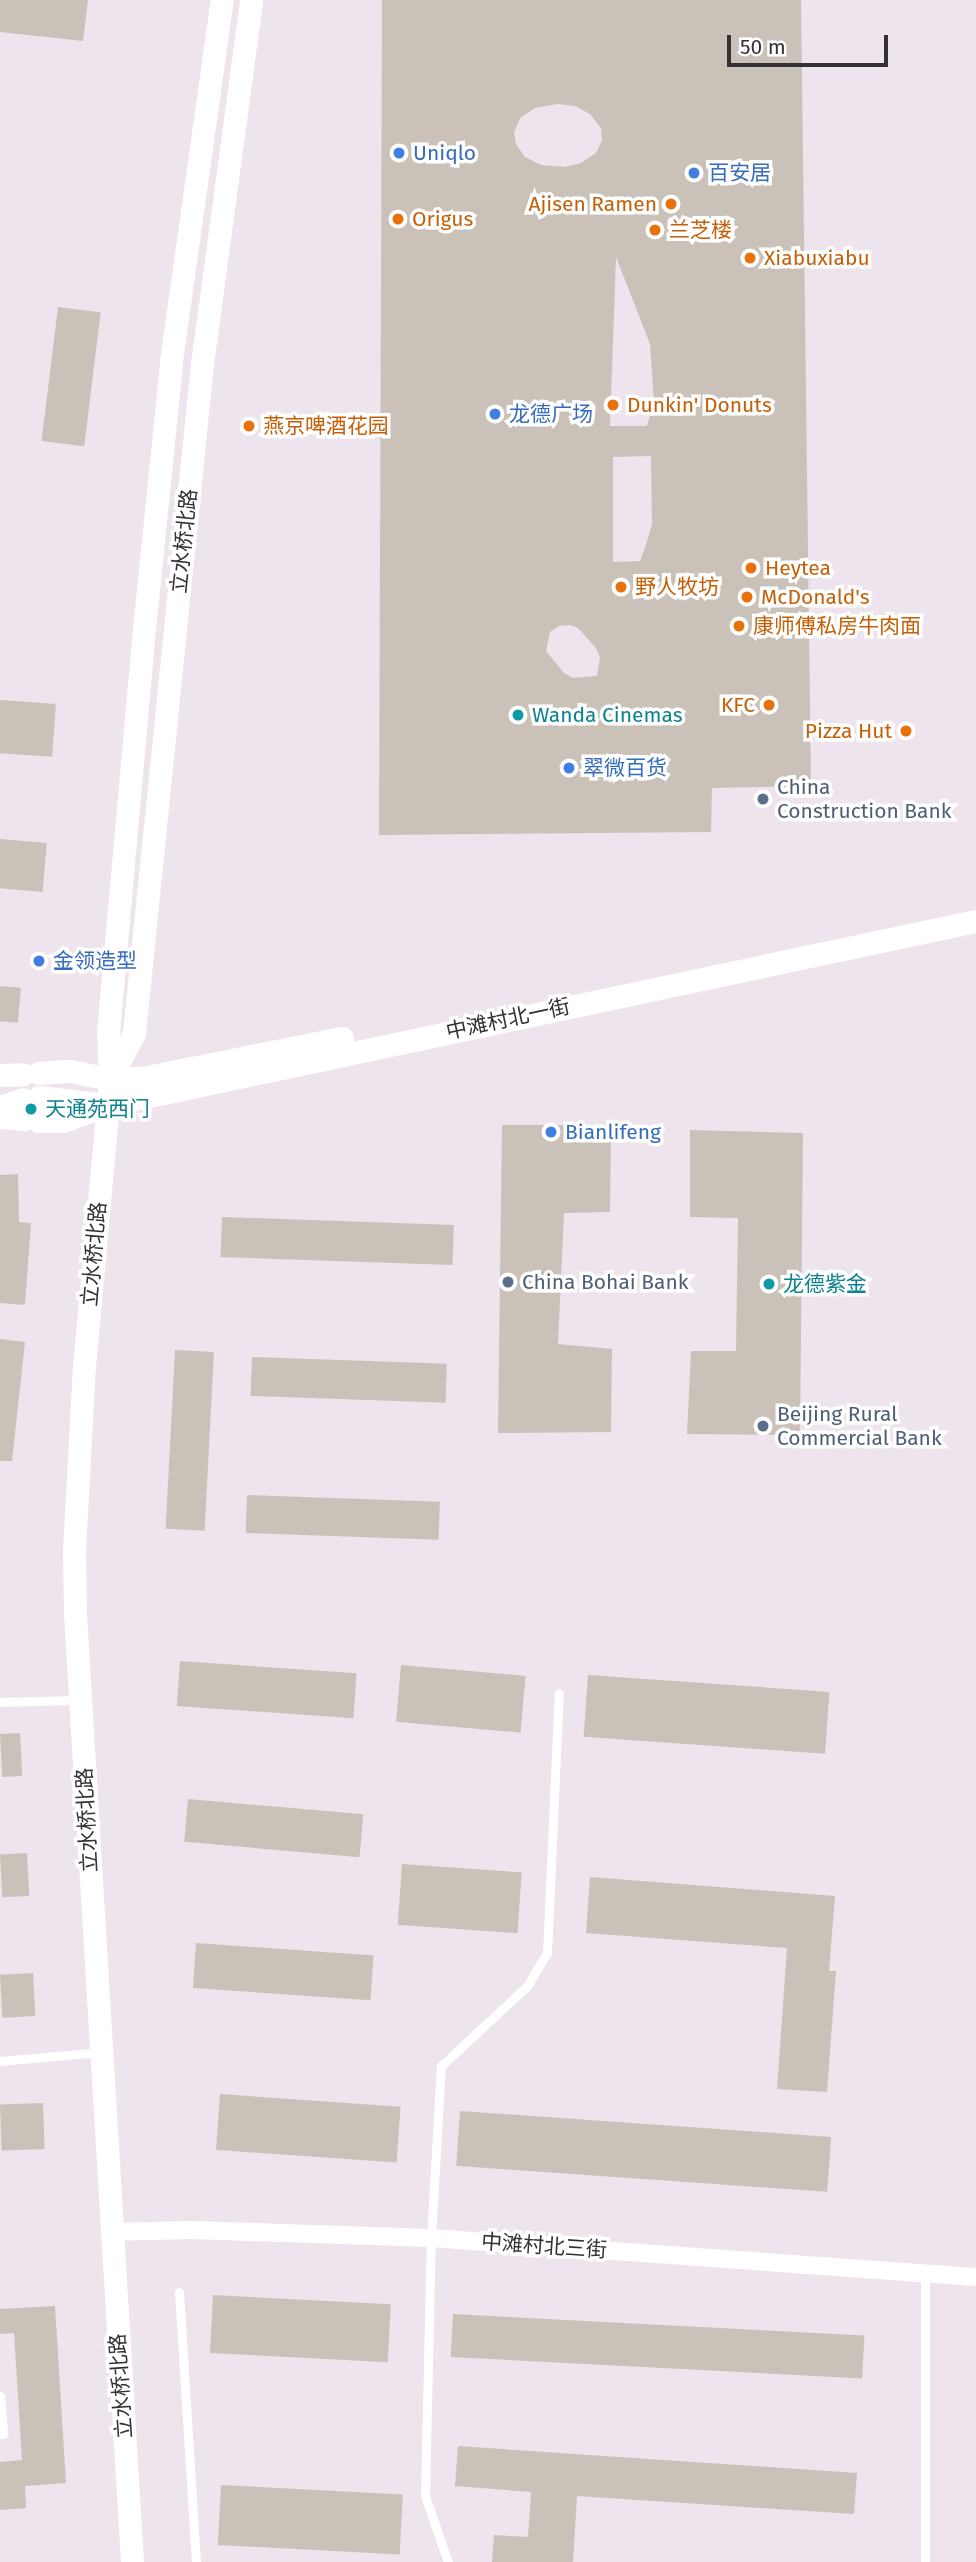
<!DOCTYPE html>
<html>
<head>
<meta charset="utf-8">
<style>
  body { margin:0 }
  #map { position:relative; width:976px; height:2562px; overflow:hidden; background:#ede4ed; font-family:"Fira Sans","Noto Sans SC",sans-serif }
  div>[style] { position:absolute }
  .building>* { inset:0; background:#cac2b9; transform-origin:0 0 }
  .service>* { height:9px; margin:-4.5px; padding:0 4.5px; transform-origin:4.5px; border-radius:4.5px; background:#fff }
  .minor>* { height:18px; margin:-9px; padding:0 9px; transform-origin:9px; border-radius:9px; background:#fff }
  .tertiary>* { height:23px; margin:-11.5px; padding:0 11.5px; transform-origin:11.5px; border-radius:11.5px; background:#fff }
  .dots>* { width:19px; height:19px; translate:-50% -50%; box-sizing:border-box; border:4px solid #fff; border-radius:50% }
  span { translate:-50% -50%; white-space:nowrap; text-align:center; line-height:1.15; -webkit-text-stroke:7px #fff; paint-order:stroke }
  .shop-label { font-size:21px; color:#366cbe }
  .left { translate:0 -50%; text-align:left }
  .food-label { font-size:21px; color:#c56008 }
  .right { translate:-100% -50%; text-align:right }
  .street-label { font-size:21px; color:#343034 }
  .culture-label { font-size:21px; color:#0d838f }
  .service-label { font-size:21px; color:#4e5e75 }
  .scale { position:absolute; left:727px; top:35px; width:161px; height:32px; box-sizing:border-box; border:4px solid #343034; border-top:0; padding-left:9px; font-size:21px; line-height:24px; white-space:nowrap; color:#343034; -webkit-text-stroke:5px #fff; paint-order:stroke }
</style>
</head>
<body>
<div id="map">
  <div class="building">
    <i style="clip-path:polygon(0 0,88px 0,83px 41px,0 32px)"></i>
    <i style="clip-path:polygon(evenodd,382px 0,801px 0,811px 786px,712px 788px,711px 832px,379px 835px,382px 0,557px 104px,575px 106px,590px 114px,601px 128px,602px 140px,596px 153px,581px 163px,565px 167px,541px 165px,525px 157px,516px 144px,514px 132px,521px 117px,535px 108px,557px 104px,382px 0,616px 257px,650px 344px,654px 403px,647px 426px,610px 426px,616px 257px,382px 0,651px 456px,652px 524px,646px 545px,640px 561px,613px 562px,613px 457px,651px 456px,382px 0,570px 625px,578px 628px,596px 648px,600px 658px,597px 676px,573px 678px,564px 673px,546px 651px,550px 632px,559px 626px,570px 625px)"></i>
    <i style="left:58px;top:307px;width:43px;height:135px;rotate:7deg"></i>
    <i style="left:0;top:700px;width:56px;height:53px;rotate:4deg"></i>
    <i style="left:0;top:839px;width:47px;height:49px;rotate:5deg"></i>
    <i style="left:0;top:986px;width:21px;height:35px;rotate:5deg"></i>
    <i style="clip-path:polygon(502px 1125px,611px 1125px,610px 1212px,564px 1213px,558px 1344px,612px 1349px,611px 1432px,498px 1433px)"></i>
    <i style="clip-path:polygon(690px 1130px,803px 1133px,800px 1435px,687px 1434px,691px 1351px,736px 1351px,738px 1218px,690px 1217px)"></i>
    <i style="clip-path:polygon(18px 1174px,19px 1222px,31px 1223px,25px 1305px,0 1303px,0 1175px)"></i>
    <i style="left:222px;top:1217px;width:232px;height:40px;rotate:2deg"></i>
    <i style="clip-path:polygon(0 1339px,25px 1342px,12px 1461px,0 1461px)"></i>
    <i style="left:175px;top:1350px;width:39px;height:179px;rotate:3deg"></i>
    <i style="left:252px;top:1357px;width:195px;height:39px;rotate:2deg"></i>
    <i style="left:247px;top:1495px;width:193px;height:38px;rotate:2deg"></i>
    <i style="left:180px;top:1661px;width:177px;height:45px;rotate:4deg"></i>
    <i style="left:401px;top:1665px;width:125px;height:57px;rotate:5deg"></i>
    <i style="left:588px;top:1675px;width:242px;height:62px;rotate:4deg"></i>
    <i style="left:20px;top:1733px;width:43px;height:20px;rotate:87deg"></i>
    <i style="left:188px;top:1799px;width:176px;height:43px;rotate:5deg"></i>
    <i style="left:27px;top:1853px;width:43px;height:27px;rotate:87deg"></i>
    <i style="left:402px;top:1864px;width:120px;height:61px;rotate:4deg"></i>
    <i style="clip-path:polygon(590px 1877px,835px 1896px,829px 1971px,836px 1971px,827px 2092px,777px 2089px,787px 1948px,586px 1933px)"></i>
    <i style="left:196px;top:1943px;width:178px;height:45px;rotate:4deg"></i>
    <i style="left:33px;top:1973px;width:43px;height:33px;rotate:87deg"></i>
    <i style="left:220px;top:2094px;width:181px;height:56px;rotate:4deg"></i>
    <i style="left:43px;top:2103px;width:46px;height:43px;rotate:88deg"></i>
    <i style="left:460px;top:2111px;width:372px;height:55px;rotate:4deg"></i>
    <i style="left:213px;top:2295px;width:178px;height:58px;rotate:3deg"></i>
    <i style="clip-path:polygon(55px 2306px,66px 2483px,25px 2486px,26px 2508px,0 2510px,0 2462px,22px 2460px,14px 2333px,0 2334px,0 2309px)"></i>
    <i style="left:453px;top:2314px;width:412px;height:43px;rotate:3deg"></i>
    <i style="clip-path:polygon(458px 2446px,857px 2473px,854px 2514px,577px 2496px,573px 2562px,492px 2562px,494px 2535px,528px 2537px,531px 2492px,455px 2486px)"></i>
    <i style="left:221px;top:2485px;width:182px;height:60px;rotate:3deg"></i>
  </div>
  <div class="service">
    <i style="left:0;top:1702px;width:78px;rotate:-1.5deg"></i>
    <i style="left:0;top:2061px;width:100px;rotate:-5.1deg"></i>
    <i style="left:925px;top:2273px;width:289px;rotate:90deg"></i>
    <i style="left:179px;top:2292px;width:271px;rotate:86.4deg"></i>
    <i style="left:0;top:2396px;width:38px;rotate:85deg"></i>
    <i style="left:3px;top:2434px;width:3px;rotate:180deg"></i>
    <i style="left:448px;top:2562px;width:70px;rotate:-109.2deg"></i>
    <i style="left:425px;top:2496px;width:258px;rotate:-88.7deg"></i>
    <i style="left:431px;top:2238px;width:172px;rotate:-86.7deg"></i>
    <i style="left:441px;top:2066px;width:117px;rotate:-42.9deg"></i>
    <i style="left:527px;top:1986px;width:39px;rotate:-59deg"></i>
    <i style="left:547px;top:1953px;width:260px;rotate:-87.4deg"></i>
  </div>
  <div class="minor">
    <i style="left:111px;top:2232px;width:81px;rotate:-1.4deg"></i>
    <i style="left:192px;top:2230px;width:239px;rotate:1.9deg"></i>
    <i style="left:431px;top:2238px;width:546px;rotate:4.09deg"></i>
  </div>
  <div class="tertiary">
    <i style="left:39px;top:1073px;width:31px;rotate:-4deg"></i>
    <i style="left:70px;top:1071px;width:41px;rotate:11.3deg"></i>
    <i style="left:110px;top:1079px;width:31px;rotate:-2deg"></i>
    <i style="left:141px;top:1078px;width:205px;rotate:-11.3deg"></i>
    <i style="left:0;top:1075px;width:23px;rotate:-2deg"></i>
    <i style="left:110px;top:1079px;width:52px;rotate:-62.4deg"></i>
    <i style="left:134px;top:1033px;width:672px;rotate:-84.2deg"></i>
    <i style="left:202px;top:364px;width:367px;rotate:-82.3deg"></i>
    <i style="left:39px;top:1097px;width:68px;rotate:6.7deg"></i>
    <i style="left:107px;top:1105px;width:888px;rotate:-11.96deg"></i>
    <i style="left:0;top:1107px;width:24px;rotate:-19deg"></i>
    <i style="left:0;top:1117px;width:24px;rotate:5deg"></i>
    <i style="left:39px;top:1121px;width:24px"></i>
    <i style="left:63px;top:1121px;width:40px;rotate:-20.2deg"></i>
    <i style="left:132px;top:2562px;width:950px;rotate:-93.44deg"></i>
    <i style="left:75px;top:1614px;width:64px;rotate:-90.9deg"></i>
    <i style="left:74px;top:1550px;width:183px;rotate:-86.9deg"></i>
    <i style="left:84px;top:1367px;width:289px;rotate:-84.8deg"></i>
    <i style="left:110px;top:1079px;width:47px;rotate:-92.4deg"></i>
    <i style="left:108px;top:1032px;width:395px;rotate:-84.9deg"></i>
    <i style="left:143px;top:639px;width:279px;rotate:-84.2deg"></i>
    <i style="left:171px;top:361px;width:365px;rotate:-82deg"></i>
  </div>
  <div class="dots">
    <i style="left:399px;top:153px;background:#3f7fe0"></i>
    <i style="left:694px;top:173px;background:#3f7fe0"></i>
    <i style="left:671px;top:204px;background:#e8710a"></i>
    <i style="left:398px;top:219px;background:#e8710a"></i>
    <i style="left:655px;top:230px;background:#e8710a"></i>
    <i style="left:750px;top:258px;background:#e8710a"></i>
    <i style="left:613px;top:405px;background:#e8710a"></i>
    <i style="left:495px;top:414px;background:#3f7fe0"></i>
    <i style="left:249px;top:426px;background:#e8710a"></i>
    <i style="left:751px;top:568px;background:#e8710a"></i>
    <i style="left:621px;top:587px;background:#e8710a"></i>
    <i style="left:747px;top:597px;background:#e8710a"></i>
    <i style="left:739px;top:626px;background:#e8710a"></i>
    <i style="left:769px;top:705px;background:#e8710a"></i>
    <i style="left:518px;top:715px;background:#0f9aa8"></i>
    <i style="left:906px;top:731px;background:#e8710a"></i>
    <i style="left:569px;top:768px;background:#3f7fe0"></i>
    <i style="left:763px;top:799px;background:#5c6f8a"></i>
    <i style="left:39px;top:961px;background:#3f7fe0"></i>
    <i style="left:31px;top:1109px;background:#0f9aa8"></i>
    <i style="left:551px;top:1132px;background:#3f7fe0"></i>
    <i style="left:508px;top:1282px;background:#5c6f8a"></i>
    <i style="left:769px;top:1284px;background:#0f9aa8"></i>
    <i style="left:763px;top:1426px;background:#5c6f8a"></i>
  </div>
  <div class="shop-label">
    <span class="left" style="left:413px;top:153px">Uniqlo</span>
    <span class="left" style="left:708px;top:173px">百安居</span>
    <span class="left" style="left:509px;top:414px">龙德广场</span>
    <span class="left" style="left:583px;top:768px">翠微百货</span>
    <span class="left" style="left:53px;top:961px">金领造型</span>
    <span class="left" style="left:565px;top:1132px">Bianlifeng</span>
  </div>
  <div class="food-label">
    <span class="right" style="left:657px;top:204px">Ajisen Ramen</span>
    <span class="left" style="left:412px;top:219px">Origus</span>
    <span class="left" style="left:669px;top:230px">兰芝楼</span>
    <span class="left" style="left:764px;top:258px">Xiabuxiabu</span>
    <span class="left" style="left:627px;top:405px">Dunkin' Donuts</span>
    <span class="left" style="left:263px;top:426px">燕京啤酒花园</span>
    <span class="left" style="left:765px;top:568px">Heytea</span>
    <span class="left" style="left:635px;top:587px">野人牧坊</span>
    <span class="left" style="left:761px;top:597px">McDonald's</span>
    <span class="left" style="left:753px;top:626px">康师傅私房牛肉面</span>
    <span class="right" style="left:755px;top:705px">KFC</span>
    <span class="right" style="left:892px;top:731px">Pizza Hut</span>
  </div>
  <div class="street-label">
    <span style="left:184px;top:541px;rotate:-84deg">立水桥北路</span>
    <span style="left:508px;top:1019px;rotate:-12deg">中滩村北一街</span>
    <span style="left:94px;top:1254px;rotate:-85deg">立水桥北路</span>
    <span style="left:87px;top:1820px;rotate:-93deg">立水桥北路</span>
    <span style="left:544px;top:2246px;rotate:4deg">中滩村北三街</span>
    <span style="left:121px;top:2386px;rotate:-94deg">立水桥北路</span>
  </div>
  <div class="culture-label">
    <span class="left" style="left:532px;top:715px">Wanda Cinemas</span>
    <span class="left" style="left:45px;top:1109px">天通苑西门</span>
    <span class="left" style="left:783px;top:1284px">龙德紫金</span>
  </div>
  <div class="service-label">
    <span class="left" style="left:777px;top:799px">China<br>Construction Bank</span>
    <span class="left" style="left:522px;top:1282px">China Bohai Bank</span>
    <span class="left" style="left:777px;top:1426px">Beijing Rural<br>Commercial Bank</span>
  </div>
  <div class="scale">50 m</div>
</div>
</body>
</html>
